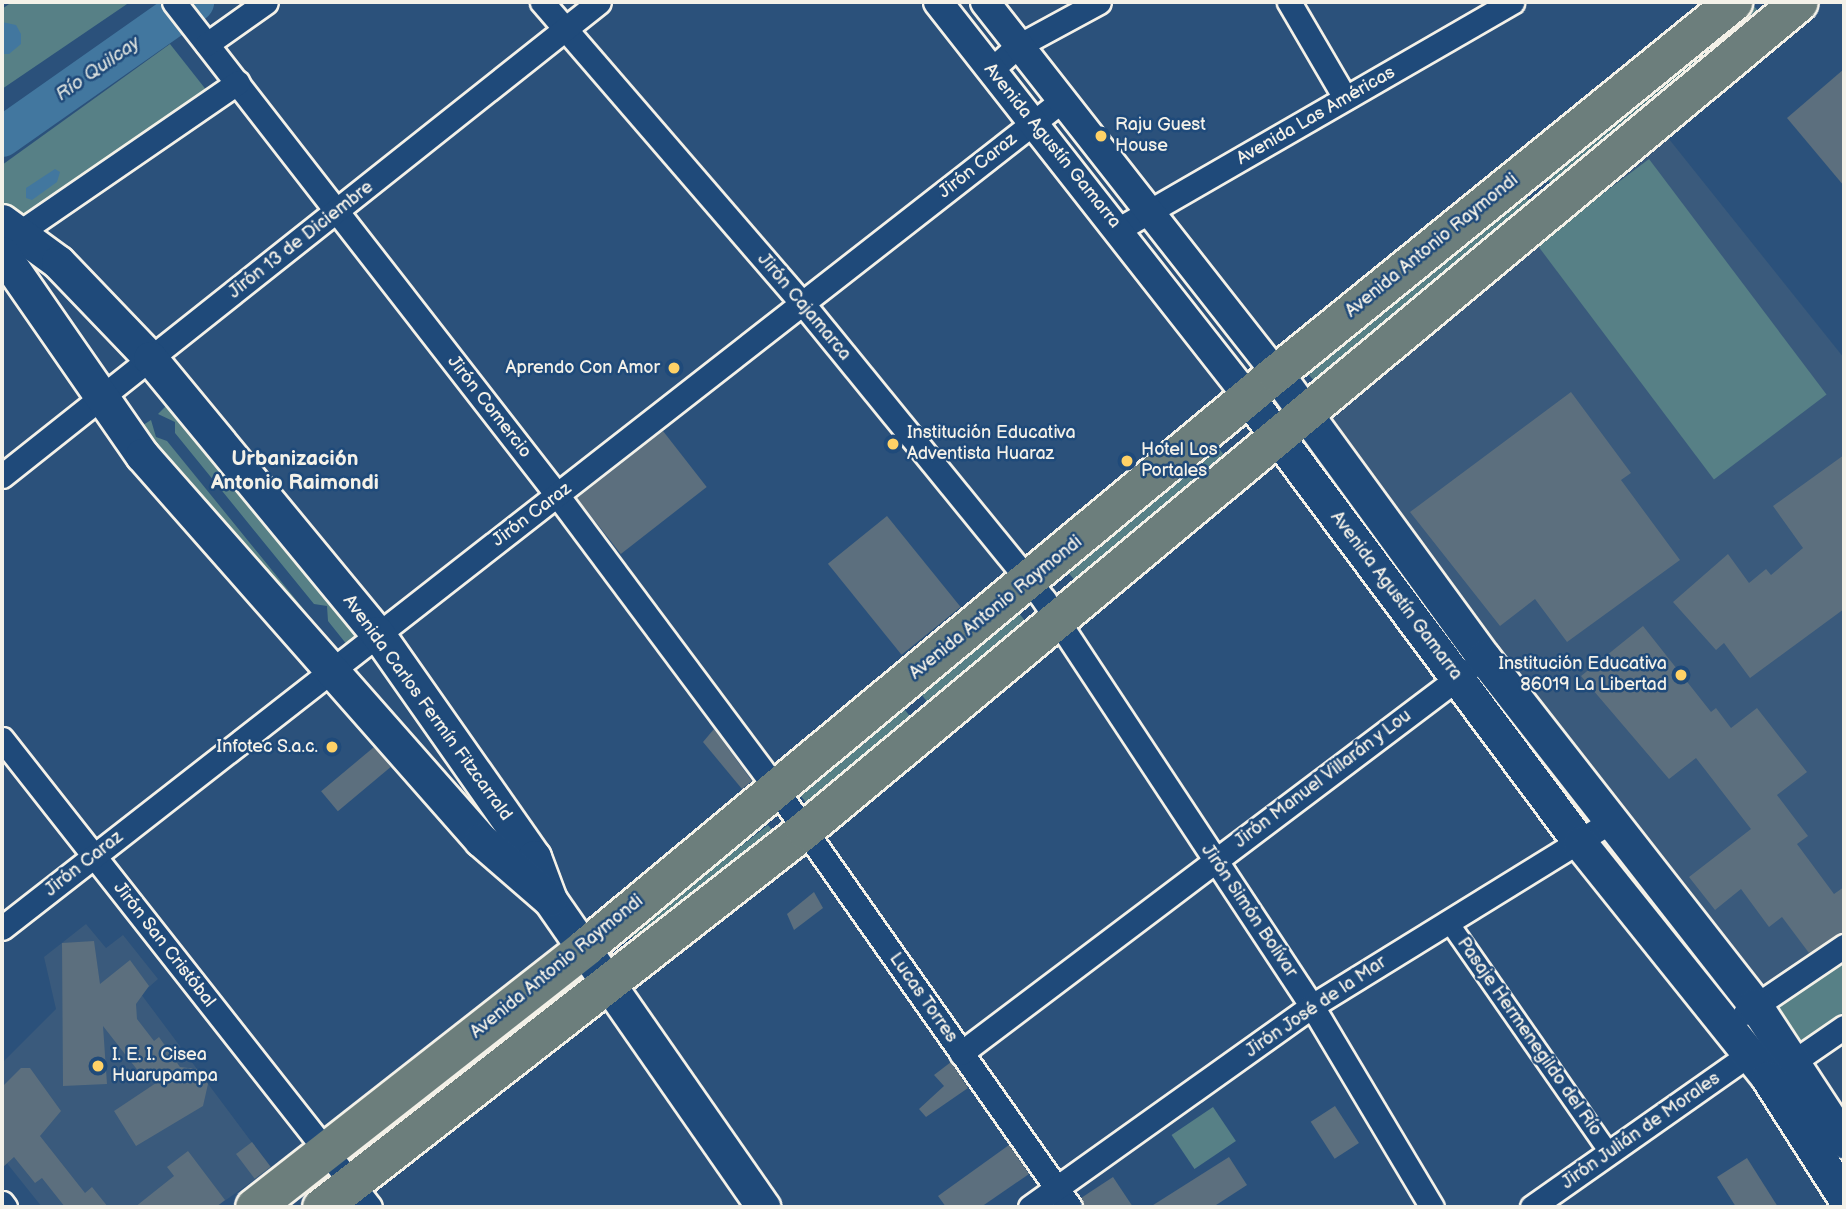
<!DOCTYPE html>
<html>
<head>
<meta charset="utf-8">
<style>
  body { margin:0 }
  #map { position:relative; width:1846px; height:1209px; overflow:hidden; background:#2b517b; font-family:"Balsamiq Sans",sans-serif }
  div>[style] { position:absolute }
  .built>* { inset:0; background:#3a5a7c }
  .green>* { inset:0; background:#578086; transform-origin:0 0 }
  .water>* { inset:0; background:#42779f }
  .river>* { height:40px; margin:-20px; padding:0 20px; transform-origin:20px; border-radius:20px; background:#42779f }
  .building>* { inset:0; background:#5c6f7e; transform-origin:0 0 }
  .roads { filter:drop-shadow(2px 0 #f4f1e8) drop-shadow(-2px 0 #f4f1e8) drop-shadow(0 2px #f4f1e8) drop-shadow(0 -2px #f4f1e8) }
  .pedestrian>* { height:18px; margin:-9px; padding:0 9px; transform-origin:9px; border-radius:9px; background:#1f4a7a }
  .minor>* { height:23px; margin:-11.5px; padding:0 11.5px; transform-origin:11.5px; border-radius:11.5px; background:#1f4a7a }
  .tertiary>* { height:28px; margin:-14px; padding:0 14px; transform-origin:14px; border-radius:14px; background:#1f4a7a }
  .secondary>* { height:33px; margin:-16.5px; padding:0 16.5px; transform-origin:16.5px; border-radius:16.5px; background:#1f4a7a }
  .primary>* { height:37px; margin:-18.5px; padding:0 18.5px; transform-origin:18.5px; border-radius:18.5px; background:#6c7e7c }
  .dots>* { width:19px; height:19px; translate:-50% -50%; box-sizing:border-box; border:4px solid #1f4a7a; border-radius:50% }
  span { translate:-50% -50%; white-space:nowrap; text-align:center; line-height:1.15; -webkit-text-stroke:5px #1f4a7a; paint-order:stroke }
  .street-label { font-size:18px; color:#f4f1e8 }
  .poi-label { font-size:18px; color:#f4f1e8 }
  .left { translate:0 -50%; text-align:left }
  .right { translate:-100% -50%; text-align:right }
  .water-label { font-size:19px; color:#d9dfdd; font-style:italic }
  .quarter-label { font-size:21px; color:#f4f1e8; font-weight:700 }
  .frame { position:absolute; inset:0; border:4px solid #f4f1e8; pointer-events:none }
</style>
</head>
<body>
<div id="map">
  <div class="built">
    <i style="clip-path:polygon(1665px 134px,1844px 358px,1844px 933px,1759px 989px,1320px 416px)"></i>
    <i style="clip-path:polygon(86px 924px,106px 948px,123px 935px,158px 979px,141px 994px,271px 1168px,216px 1207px,42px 1207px,2px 1157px,2px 1063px,56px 1009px,44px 957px)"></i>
  </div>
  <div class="green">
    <i style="clip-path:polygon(12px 2px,130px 2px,2px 89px,2px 9px)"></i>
    <i style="clip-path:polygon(1749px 2px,1760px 12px,1552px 185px,1541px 172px)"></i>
    <i style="clip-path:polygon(170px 44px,211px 96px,23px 222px,2px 209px,2px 165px)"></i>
    <i style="left:1649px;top:159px;width:295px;height:141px;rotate:53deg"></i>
    <i style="clip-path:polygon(1518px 190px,1531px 202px,1316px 383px,1302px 367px)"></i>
    <i style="clip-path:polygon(175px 397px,370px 626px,348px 646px,328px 621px,327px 606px,314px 604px,175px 433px,175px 422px,158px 414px)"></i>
    <i style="clip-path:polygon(151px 420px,156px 437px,167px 441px,323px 633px,323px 660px,129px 434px)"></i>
    <i style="left:1213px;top:442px;width:29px;height:195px;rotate:49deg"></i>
    <i style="left:1018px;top:612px;width:27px;height:127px;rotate:51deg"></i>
    <i style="left:900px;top:704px;width:32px;height:135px;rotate:51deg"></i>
    <i style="left:768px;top:825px;width:23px;height:176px;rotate:52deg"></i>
    <i style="left:1607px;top:836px;width:209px;height:19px;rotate:52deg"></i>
    <i style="clip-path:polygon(1844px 961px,1844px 1012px,1798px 1043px,1775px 1007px)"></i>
    <i style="clip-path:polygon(546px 996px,560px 1015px,357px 1169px,348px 1157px)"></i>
    <i style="left:1213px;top:1107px;width:41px;height:50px;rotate:56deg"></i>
  </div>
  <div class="water">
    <i style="clip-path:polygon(2px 22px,16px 25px,21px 34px,21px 44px,9px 54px,2px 54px)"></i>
    <i style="clip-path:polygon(55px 169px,60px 172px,57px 182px,32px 200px,26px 198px,26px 188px)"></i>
  </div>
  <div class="river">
    <i style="left:2px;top:137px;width:235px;rotate:-35.1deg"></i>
  </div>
  <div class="building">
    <i style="clip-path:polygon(1844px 69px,1844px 186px,1787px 118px)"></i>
    <i style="clip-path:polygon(1571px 392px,1631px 473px,1621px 480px,1680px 560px,1567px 642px,1535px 599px,1500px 626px,1410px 512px)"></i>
    <i style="left:663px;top:431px;width:71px;height:109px;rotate:52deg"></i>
    <i style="clip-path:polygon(1844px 455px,1844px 609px,1750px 678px,1724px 643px,1716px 650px,1673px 602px,1728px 554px,1749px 583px,1766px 569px,1771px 575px,1803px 548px,1773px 506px)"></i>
    <i style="left:887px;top:516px;width:117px;height:76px;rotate:51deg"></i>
    <i style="clip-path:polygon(1643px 626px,1711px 712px,1716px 708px,1731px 728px,1757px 708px,1807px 772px,1777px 795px,1808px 836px,1797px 844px,1834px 894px,1844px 887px,1844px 932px,1809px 953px,1782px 917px,1769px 927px,1741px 889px,1715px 910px,1689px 877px,1751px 829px,1696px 758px,1669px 779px,1581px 676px)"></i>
    <i style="clip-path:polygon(714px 729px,752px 781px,742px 789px,703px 742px)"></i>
    <i style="left:374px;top:747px;width:26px;height:69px;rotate:50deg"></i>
    <i style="clip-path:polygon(814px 892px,823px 908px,794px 930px,787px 914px)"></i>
    <i style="clip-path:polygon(94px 941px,100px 984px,130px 960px,149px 986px,136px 1004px,137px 1019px,154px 1041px,159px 1037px,180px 1067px,197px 1069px,208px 1084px,203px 1106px,136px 1146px,114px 1111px,159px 1081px,146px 1081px,103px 1026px,107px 1084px,63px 1086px,62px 943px)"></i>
    <i style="clip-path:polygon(951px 1062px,968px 1088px,926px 1117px,919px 1109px,944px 1086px,934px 1075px)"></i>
    <i style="clip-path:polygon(21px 1068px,30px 1068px,61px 1111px,40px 1136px,85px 1193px,92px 1187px,108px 1207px,65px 1207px,42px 1178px,35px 1183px,14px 1157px,2px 1168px,2px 1087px)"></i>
    <i style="left:1335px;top:1106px;width:44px;height:29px;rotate:57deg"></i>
    <i style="left:252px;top:1142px;width:31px;height:20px;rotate:53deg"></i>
    <i style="clip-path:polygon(1009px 1145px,1029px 1174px,981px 1207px,946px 1207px,938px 1196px)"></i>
    <i style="clip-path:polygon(188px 1151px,225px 1200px,216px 1207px,135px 1207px,174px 1176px,167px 1167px)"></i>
    <i style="clip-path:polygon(1229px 1157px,1247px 1185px,1213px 1207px,1150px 1207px)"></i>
    <i style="clip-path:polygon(1747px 1158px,1778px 1207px,1736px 1207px,1717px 1177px)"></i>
    <i style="clip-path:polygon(1113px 1177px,1133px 1207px,1084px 1207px,1081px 1198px)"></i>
  </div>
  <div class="roads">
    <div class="pedestrian">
      <i style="left:1448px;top:921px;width:282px;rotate:55.2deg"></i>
    </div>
    <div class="minor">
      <i style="left:174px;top:2px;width:626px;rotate:52.14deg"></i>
      <i style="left:558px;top:496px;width:365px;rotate:53.3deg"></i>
      <i style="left:776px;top:789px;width:511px;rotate:54.88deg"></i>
      <i style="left:542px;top:2px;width:399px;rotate:49.2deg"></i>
      <i style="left:803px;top:304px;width:382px;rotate:50.8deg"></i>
      <i style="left:1044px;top:600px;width:486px;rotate:56.6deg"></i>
      <i style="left:1312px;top:1006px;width:234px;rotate:59.2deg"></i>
      <i style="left:1289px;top:2px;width:111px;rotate:59.7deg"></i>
      <i style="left:207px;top:44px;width:72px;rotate:-35.4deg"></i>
      <i style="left:991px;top:70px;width:36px;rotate:-42deg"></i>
      <i style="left:1018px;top:46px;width:92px;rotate:-28.5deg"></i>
      <i style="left:1119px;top:229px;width:454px;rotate:-30deg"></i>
      <i style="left:7px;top:241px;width:280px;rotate:-34.5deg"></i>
      <i style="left:2px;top:476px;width:762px;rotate:-38.45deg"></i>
      <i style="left:2px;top:739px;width:595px;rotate:51.82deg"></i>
      <i style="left:2px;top:928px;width:1342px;rotate:-37.98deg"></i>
      <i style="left:1745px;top:1013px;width:120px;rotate:-34.1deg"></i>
      <i style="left:961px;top:1053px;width:634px;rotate:-37.05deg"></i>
      <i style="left:1783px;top:1069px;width:74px;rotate:-34.5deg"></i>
      <i style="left:2px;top:1203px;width:5px;rotate:53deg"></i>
      <i style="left:1030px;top:1207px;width:346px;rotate:-35.5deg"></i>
      <i style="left:1312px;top:1006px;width:352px;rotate:-31.7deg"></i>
      <i style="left:1532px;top:1207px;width:266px;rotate:-35.1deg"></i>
    </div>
    <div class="tertiary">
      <i style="left:938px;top:2px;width:501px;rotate:51.89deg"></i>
      <i style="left:985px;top:2px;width:472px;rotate:51.9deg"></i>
    </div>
    <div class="secondary">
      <i style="left:2px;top:221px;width:69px;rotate:36.2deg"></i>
      <i style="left:58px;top:262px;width:133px;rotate:46.2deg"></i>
      <i style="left:150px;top:358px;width:357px;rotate:50.5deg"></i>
      <i style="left:377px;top:633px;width:274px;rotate:55deg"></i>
      <i style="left:534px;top:857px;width:46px;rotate:69.6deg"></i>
      <i style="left:550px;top:900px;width:374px;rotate:55.2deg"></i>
      <i style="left:2px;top:253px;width:246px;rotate:55.3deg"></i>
      <i style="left:142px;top:455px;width:513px;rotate:48.64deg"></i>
      <i style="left:481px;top:840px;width:91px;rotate:41deg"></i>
      <i style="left:1276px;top:373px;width:353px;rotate:53.9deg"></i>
      <i style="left:1484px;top:658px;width:440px;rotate:52deg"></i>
      <i style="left:1755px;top:1005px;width:163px;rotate:56.8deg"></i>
      <i style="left:1247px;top:396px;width:557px;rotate:53.32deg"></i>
      <i style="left:1580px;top:843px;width:301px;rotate:51.3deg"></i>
      <i style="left:1768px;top:1078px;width:141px;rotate:57.4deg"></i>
    </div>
    <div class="primary">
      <i style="left:254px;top:1207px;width:421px;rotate:-38.1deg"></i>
      <i style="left:585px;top:947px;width:898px;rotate:-39.72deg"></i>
      <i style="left:1276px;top:373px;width:589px;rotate:-39.07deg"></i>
      <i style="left:321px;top:1207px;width:613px;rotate:-37.97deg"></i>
      <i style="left:804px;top:830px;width:1294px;rotate:-39.77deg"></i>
    </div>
  </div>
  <div class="dots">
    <i style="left:1101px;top:136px;background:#ffd166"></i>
    <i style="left:674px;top:368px;background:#ffd166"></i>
    <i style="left:893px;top:444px;background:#ffd166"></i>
    <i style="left:1127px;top:461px;background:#ffd166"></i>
    <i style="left:1681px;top:675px;background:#ffd166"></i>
    <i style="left:332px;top:747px;background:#ffd166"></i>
    <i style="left:98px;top:1066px;background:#ffd166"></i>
  </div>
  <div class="street-label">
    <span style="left:1316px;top:116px;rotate:-30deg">Avenida Las Américas</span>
    <span style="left:1052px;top:146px;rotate:51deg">Avenida Agustín Gamarra</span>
    <span style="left:978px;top:166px;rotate:-38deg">Jirón Caraz</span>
    <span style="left:301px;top:240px;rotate:-38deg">Jirón 13 de Diciembre</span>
    <span style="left:1432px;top:246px;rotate:-39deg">Avenida Antonio Raymondi</span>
    <span style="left:804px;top:307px;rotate:50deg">Jirón Cajamarca</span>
    <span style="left:489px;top:407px;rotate:52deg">Jirón Comercio</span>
    <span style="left:532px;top:515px;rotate:-37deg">Jirón Caraz</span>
    <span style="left:1396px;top:596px;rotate:53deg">Avenida Agustín Gamarra</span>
    <span style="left:996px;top:608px;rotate:-39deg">Avenida Antonio Raymondi</span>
    <span style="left:427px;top:708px;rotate:54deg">Avenida Carlos Fermín Fitzcarrald</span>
    <span style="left:1323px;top:779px;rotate:-37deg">Jirón Manuel Villarán y Lou</span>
    <span style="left:84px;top:864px;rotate:-38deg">Jirón Caraz</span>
    <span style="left:1249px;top:911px;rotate:56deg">Jirón Simón Bolívar</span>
    <span style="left:164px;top:945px;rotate:52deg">Jirón San Cristóbal</span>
    <span style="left:557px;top:967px;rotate:-39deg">Avenida Antonio Raymondi</span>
    <span style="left:923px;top:998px;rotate:55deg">Lucas Torres</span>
    <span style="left:1316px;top:1007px;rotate:-34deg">Jirón José de la Mar</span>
    <span style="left:1529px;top:1037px;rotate:55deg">Pasaje Hermenegildo del Río</span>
    <span style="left:1641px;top:1131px;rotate:-35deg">Jirón Julián de Morales</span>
  </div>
  <div class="poi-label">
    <span class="left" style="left:1115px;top:136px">Raju Guest<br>House</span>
    <span class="right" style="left:660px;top:368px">Aprendo Con Amor</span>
    <span class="left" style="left:907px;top:444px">Institución Educativa<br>Adventista Huaraz</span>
    <span class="left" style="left:1141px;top:461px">Hotel Los<br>Portales</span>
    <span class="right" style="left:1667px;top:675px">Institución Educativa<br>86019 La Libertad</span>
    <span class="right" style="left:318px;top:747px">Infotec S.a.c.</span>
    <span class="left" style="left:112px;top:1066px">I. E. I. Cisea<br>Huarupampa</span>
  </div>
  <div class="water-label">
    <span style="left:98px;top:69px;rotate:-35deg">Río Quilcay</span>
  </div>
  <div class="quarter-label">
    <span style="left:295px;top:471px">Urbanización<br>Antonio Raimondi</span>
  </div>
  <div class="frame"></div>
</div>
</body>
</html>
